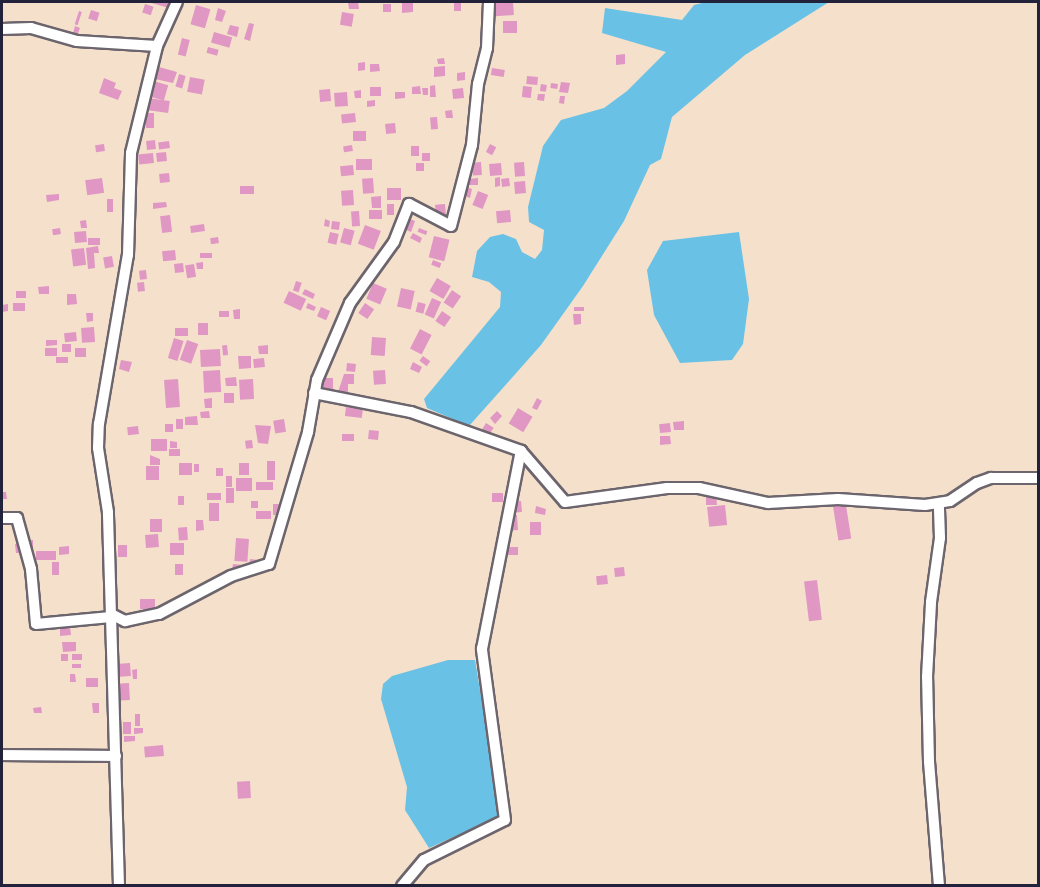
<!DOCTYPE html>
<html>
<head>
<meta charset="utf-8">
<style>
  body { margin:0 }
  #map { position:relative; width:1040px; height:887px; overflow:hidden; background:#f5e1cb; font-family:Pangolin,sans-serif }
  div>[style] { position:absolute }
  .water>* { inset:0; background:#69c1e6 }
  .building>* { inset:0; background:#e097c4; transform-origin:0 0 }
  .roads { filter:drop-shadow(2px 0 #6c656d) drop-shadow(-2px 0 #6c656d) drop-shadow(0 2px #6c656d) drop-shadow(0 -2px #6c656d) }
  .street>* { height:10px; margin:-5px; padding:0 5px; transform-origin:5px; border-radius:5px; background:#fff }
  span { translate:-50% -50%; white-space:nowrap; text-align:center; line-height:1.15; -webkit-text-stroke:4.5px #f6f6f2; paint-order:stroke }
  .frame { position:absolute; inset:0; border:3px solid #22223b; pointer-events:none }
</style>
</head>
<body>
<div id="map">
  <div class="water">
    <i style="clip-path:polygon(706px 2px,829px 2px,745px 55px,672px 117px,661px 159px,650px 165px,624px 221px,583px 286px,541px 345px,469px 426px,427px 408px,424px 399px,500px 307px,501px 292px,489px 282px,472px 277px,477px 251px,490px 237px,503px 234px,516px 239px,522px 252px,535px 259px,542px 250px,544px 230px,529px 222px,528px 207px,543px 146px,561px 120px,604px 108px,627px 91px,666px 52px,602px 33px,605px 8px,682px 20px,694px 5px)"></i>
    <i style="clip-path:polygon(739px 232px,749px 299px,743px 344px,732px 360px,680px 363px,654px 315px,647px 270px,663px 241px)"></i>
    <i style="clip-path:polygon(448px 660px,475px 660px,501px 816px,429px 848px,405px 810px,407px 787px,381px 699px,383px 684px,392px 676px)"></i>
  </div>
  <div class="building">
    <i style="clip-path:polygon(148px 2px,170px 2px,169px 8px)"></i>
    <i style="clip-path:polygon(348px 2px,358px 2px,359px 9px,349px 9px)"></i>
    <i style="clip-path:polygon(413px 2px,413px 12px,402px 13px,402px 3px)"></i>
    <i style="left:454px;top:2px;width:7px;height:9px"></i>
    <i style="left:513px;top:2px;width:13px;height:19px;rotate:86deg"></i>
    <i style="left:145px;top:4px;width:9px;height:9px;rotate:18deg"></i>
    <i style="left:383px;top:4px;width:8px;height:8px"></i>
    <i style="left:196px;top:5px;width:15px;height:20px;rotate:16deg"></i>
    <i style="clip-path:polygon(218px 8px,226px 11px,222px 22px,215px 20px)"></i>
    <i style="left:91px;top:10px;width:9px;height:9px;rotate:18deg"></i>
    <i style="left:79px;top:11px;width:3px;height:14px;rotate:18deg"></i>
    <i style="left:342px;top:12px;width:12px;height:13px;rotate:9deg"></i>
    <i style="left:503px;top:21px;width:14px;height:12px"></i>
    <i style="clip-path:polygon(249px 23px,254px 24px,250px 41px,244px 39px)"></i>
    <i style="clip-path:polygon(230px 25px,239px 27px,237px 37px,227px 34px)"></i>
    <i style="clip-path:polygon(75px 26px,80px 28px,76px 38px,72px 37px)"></i>
    <i style="left:214px;top:32px;width:19px;height:11px;rotate:16deg"></i>
    <i style="left:182px;top:38px;width:8px;height:17px;rotate:14deg"></i>
    <i style="left:208px;top:47px;width:11px;height:6px;rotate:15deg"></i>
    <i style="clip-path:polygon(625px 54px,625px 64px,616px 65px,616px 55px)"></i>
    <i style="clip-path:polygon(444px 58px,445px 64px,438px 64px,437px 59px)"></i>
    <i style="clip-path:polygon(365px 62px,365px 70px,358px 71px,358px 63px)"></i>
    <i style="clip-path:polygon(370px 64px,379px 64px,380px 71px,370px 72px)"></i>
    <i style="clip-path:polygon(445px 66px,445px 76px,434px 77px,434px 67px)"></i>
    <i style="clip-path:polygon(159px 67px,177px 72px,173px 83px,155px 79px)"></i>
    <i style="left:492px;top:68px;width:13px;height:7px;rotate:9deg"></i>
    <i style="clip-path:polygon(465px 72px,465px 80px,457px 81px,457px 73px)"></i>
    <i style="left:179px;top:74px;width:7px;height:13px;rotate:16deg"></i>
    <i style="left:527px;top:76px;width:11px;height:8px;rotate:5deg"></i>
    <i style="left:190px;top:77px;width:15px;height:15px;rotate:11deg"></i>
    <i style="clip-path:polygon(104px 78px,116px 83px,114px 88px,122px 91px,118px 100px,99px 93px)"></i>
    <i style="left:150px;top:80px;width:19px;height:16px;rotate:16deg"></i>
    <i style="clip-path:polygon(561px 82px,570px 83px,568px 93px,559px 92px)"></i>
    <i style="left:551px;top:83px;width:7px;height:5px;rotate:8deg"></i>
    <i style="left:541px;top:84px;width:6px;height:7px;rotate:9deg"></i>
    <i style="clip-path:polygon(435px 85px,436px 97px,430px 97px,430px 86px)"></i>
    <i style="clip-path:polygon(420px 86px,421px 94px,412px 94px,412px 87px)"></i>
    <i style="left:523px;top:86px;width:9px;height:11px;rotate:6deg"></i>
    <i style="left:370px;top:87px;width:11px;height:9px"></i>
    <i style="clip-path:polygon(422px 88px,428px 88px,428px 95px,423px 95px)"></i>
    <i style="left:463px;top:88px;width:10px;height:11px;rotate:84deg"></i>
    <i style="left:330px;top:89px;width:12px;height:11px;rotate:85deg"></i>
    <i style="clip-path:polygon(361px 90px,361px 98px,355px 98px,354px 91px)"></i>
    <i style="left:347px;top:92px;width:14px;height:13px;rotate:86deg"></i>
    <i style="clip-path:polygon(395px 92px,405px 92px,405px 98px,395px 99px)"></i>
    <i style="clip-path:polygon(538px 94px,545px 94px,544px 101px,537px 100px)"></i>
    <i style="clip-path:polygon(560px 96px,565px 96px,564px 104px,559px 103px)"></i>
    <i style="left:148px;top:98px;width:22px;height:12px;rotate:8deg"></i>
    <i style="clip-path:polygon(375px 100px,375px 106px,367px 107px,367px 101px)"></i>
    <i style="clip-path:polygon(452px 110px,453px 118px,446px 118px,445px 111px)"></i>
    <i style="left:146px;top:113px;width:8px;height:15px"></i>
    <i style="left:355px;top:113px;width:9px;height:14px;rotate:84deg"></i>
    <i style="left:437px;top:117px;width:12px;height:7px;rotate:85deg"></i>
    <i style="left:395px;top:123px;width:10px;height:10px;rotate:84deg"></i>
    <i style="left:366px;top:131px;width:10px;height:13px;rotate:90deg"></i>
    <i style="left:155px;top:140px;width:9px;height:9px;rotate:84deg"></i>
    <i style="left:169px;top:141px;width:7px;height:11px;rotate:82deg"></i>
    <i style="left:104px;top:144px;width:7px;height:9px;rotate:82deg"></i>
    <i style="left:490px;top:144px;width:7px;height:9px;rotate:27deg"></i>
    <i style="left:352px;top:145px;width:6px;height:9px;rotate:81deg"></i>
    <i style="left:419px;top:146px;width:10px;height:8px;rotate:90deg"></i>
    <i style="left:166px;top:152px;width:9px;height:10px;rotate:84deg"></i>
    <i style="left:153px;top:153px;width:10px;height:15px;rotate:84deg"></i>
    <i style="left:422px;top:153px;width:8px;height:8px"></i>
    <i style="left:372px;top:159px;width:11px;height:16px;rotate:90deg"></i>
    <i style="left:481px;top:162px;width:13px;height:9px;rotate:86deg"></i>
    <i style="left:524px;top:162px;width:14px;height:10px;rotate:86deg"></i>
    <i style="left:416px;top:163px;width:8px;height:8px"></i>
    <i style="left:501px;top:163px;width:12px;height:12px;rotate:85deg"></i>
    <i style="left:353px;top:165px;width:10px;height:13px;rotate:84deg"></i>
    <i style="left:169px;top:173px;width:9px;height:10px;rotate:84deg"></i>
    <i style="clip-path:polygon(500px 177px,500px 186px,495px 187px,495px 178px)"></i>
    <i style="left:102px;top:178px;width:15px;height:17px;rotate:82deg"></i>
    <i style="left:373px;top:178px;width:15px;height:11px;rotate:86deg"></i>
    <i style="clip-path:polygon(478px 178px,478px 185px,469px 185px,469px 179px)"></i>
    <i style="left:509px;top:178px;width:8px;height:8px;rotate:83deg"></i>
    <i style="left:525px;top:181px;width:12px;height:11px;rotate:85deg"></i>
    <i style="left:254px;top:186px;width:8px;height:14px;rotate:90deg"></i>
    <i style="clip-path:polygon(464px 186px,472px 189px,470px 198px,462px 195px)"></i>
    <i style="left:387px;top:188px;width:14px;height:12px"></i>
    <i style="left:353px;top:190px;width:15px;height:12px;rotate:86deg"></i>
    <i style="left:478px;top:191px;width:11px;height:15px;rotate:22deg"></i>
    <i style="clip-path:polygon(59px 194px,59px 200px,47px 202px,46px 195px)"></i>
    <i style="clip-path:polygon(381px 196px,381px 208px,372px 208px,371px 197px)"></i>
    <i style="left:107px;top:199px;width:6px;height:13px"></i>
    <i style="clip-path:polygon(166px 202px,167px 207px,153px 209px,153px 203px)"></i>
    <i style="left:387px;top:204px;width:7px;height:11px"></i>
    <i style="left:445px;top:204px;width:11px;height:10px;rotate:85deg"></i>
    <i style="left:369px;top:210px;width:13px;height:9px"></i>
    <i style="left:510px;top:210px;width:12px;height:14px;rotate:85deg"></i>
    <i style="left:359px;top:211px;width:15px;height:8px;rotate:86deg"></i>
    <i style="left:170px;top:215px;width:17px;height:10px;rotate:83deg"></i>
    <i style="clip-path:polygon(407px 218px,415px 221px,411px 232px,404px 229px)"></i>
    <i style="clip-path:polygon(325px 219px,330px 221px,329px 227px,324px 226px)"></i>
    <i style="clip-path:polygon(86px 220px,87px 228px,81px 228px,80px 221px)"></i>
    <i style="left:332px;top:221px;width:8px;height:8px;rotate:7deg"></i>
    <i style="left:204px;top:224px;width:7px;height:14px;rotate:82deg"></i>
    <i style="left:365px;top:225px;width:17px;height:20px;rotate:21deg"></i>
    <i style="left:60px;top:228px;width:6px;height:8px;rotate:81deg"></i>
    <i style="left:344px;top:228px;width:11px;height:15px;rotate:15deg"></i>
    <i style="left:419px;top:228px;width:9px;height:4px;rotate:21deg"></i>
    <i style="left:86px;top:231px;width:11px;height:12px;rotate:85deg"></i>
    <i style="left:330px;top:232px;width:9px;height:11px;rotate:13deg"></i>
    <i style="clip-path:polygon(413px 233px,422px 238px,420px 243px,410px 238px)"></i>
    <i style="left:434px;top:236px;width:16px;height:22px;rotate:14deg"></i>
    <i style="left:218px;top:237px;width:6px;height:8px;rotate:81deg"></i>
    <i style="left:100px;top:238px;width:7px;height:12px;rotate:90deg"></i>
    <i style="clip-path:polygon(98px 246px,99px 253px,94px 253px,95px 268px,88px 269px,86px 248px)"></i>
    <i style="left:84px;top:248px;width:17px;height:13px;rotate:83deg"></i>
    <i style="left:175px;top:250px;width:10px;height:13px;rotate:84deg"></i>
    <i style="left:212px;top:253px;width:5px;height:12px;rotate:90deg"></i>
    <i style="left:112px;top:256px;width:11px;height:9px;rotate:80deg"></i>
    <i style="left:433px;top:260px;width:9px;height:5px;rotate:21deg"></i>
    <i style="clip-path:polygon(203px 262px,203px 269px,197px 269px,196px 263px)"></i>
    <i style="left:183px;top:263px;width:9px;height:9px;rotate:84deg"></i>
    <i style="left:194px;top:264px;width:13px;height:9px;rotate:81deg"></i>
    <i style="left:146px;top:270px;width:9px;height:7px;rotate:84deg"></i>
    <i style="left:437px;top:278px;width:16px;height:15px;rotate:30deg"></i>
    <i style="left:296px;top:281px;width:6px;height:10px;rotate:18deg"></i>
    <i style="left:144px;top:282px;width:9px;height:7px;rotate:84deg"></i>
    <i style="left:373px;top:283px;width:15px;height:17px;rotate:23deg"></i>
    <i style="clip-path:polygon(49px 286px,49px 294px,39px 294px,38px 287px)"></i>
    <i style="left:401px;top:288px;width:14px;height:19px;rotate:12deg"></i>
    <i style="clip-path:polygon(305px 289px,315px 294px,313px 299px,302px 294px)"></i>
    <i style="left:452px;top:290px;width:11px;height:15px;rotate:34deg"></i>
    <i style="left:26px;top:291px;width:7px;height:10px;rotate:90deg"></i>
    <i style="left:289px;top:291px;width:19px;height:13px;rotate:25deg"></i>
    <i style="clip-path:polygon(67px 294px,76px 294px,77px 304px,67px 305px)"></i>
    <i style="left:432px;top:298px;width:10px;height:18px;rotate:24deg"></i>
    <i style="left:418px;top:302px;width:8px;height:10px;rotate:14deg"></i>
    <i style="left:25px;top:303px;width:8px;height:12px;rotate:90deg"></i>
    <i style="clip-path:polygon(308px 303px,316px 307px,314px 311px,306px 308px)"></i>
    <i style="left:365px;top:303px;width:11px;height:12px;rotate:34deg"></i>
    <i style="clip-path:polygon(8px 304px,8px 311px,2px 312px,2px 305px)"></i>
    <i style="left:321px;top:307px;width:10px;height:10px;rotate:24deg"></i>
    <i style="left:584px;top:307px;width:4px;height:10px;rotate:90deg"></i>
    <i style="clip-path:polygon(240px 309px,240px 319px,234px 319px,233px 310px)"></i>
    <i style="left:219px;top:311px;width:10px;height:6px"></i>
    <i style="left:442px;top:311px;width:11px;height:12px;rotate:34deg"></i>
    <i style="clip-path:polygon(86px 313px,93px 313px,93px 321px,87px 322px)"></i>
    <i style="clip-path:polygon(573px 314px,581px 314px,581px 324px,574px 325px)"></i>
    <i style="left:198px;top:323px;width:10px;height:12px"></i>
    <i style="left:94px;top:327px;width:15px;height:13px;rotate:86deg"></i>
    <i style="left:175px;top:328px;width:13px;height:8px"></i>
    <i style="left:420px;top:329px;width:13px;height:22px;rotate:27deg"></i>
    <i style="left:76px;top:332px;width:9px;height:12px;rotate:84deg"></i>
    <i style="left:372px;top:337px;width:14px;height:18px;rotate:4deg"></i>
    <i style="left:174px;top:338px;width:10px;height:21px;rotate:17deg"></i>
    <i style="clip-path:polygon(46px 340px,57px 340px,57px 345px,46px 346px)"></i>
    <i style="left:187px;top:340px;width:12px;height:21px;rotate:20deg"></i>
    <i style="left:62px;top:344px;width:9px;height:8px"></i>
    <i style="left:227px;top:345px;width:10px;height:5px;rotate:84deg"></i>
    <i style="clip-path:polygon(268px 345px,268px 354px,259px 354px,258px 346px)"></i>
    <i style="left:57px;top:348px;width:8px;height:12px;rotate:90deg"></i>
    <i style="left:86px;top:348px;width:9px;height:11px;rotate:90deg"></i>
    <i style="left:220px;top:349px;width:17px;height:20px;rotate:87deg"></i>
    <i style="clip-path:polygon(238px 356px,251px 356px,251px 368px,239px 369px)"></i>
    <i style="left:423px;top:356px;width:9px;height:6px;rotate:36deg"></i>
    <i style="left:56px;top:357px;width:12px;height:6px"></i>
    <i style="left:264px;top:358px;width:9px;height:11px;rotate:84deg"></i>
    <i style="clip-path:polygon(121px 360px,132px 362px,129px 372px,119px 369px)"></i>
    <i style="clip-path:polygon(413px 362px,422px 367px,419px 373px,410px 369px)"></i>
    <i style="left:347px;top:363px;width:9px;height:8px;rotate:6deg"></i>
    <i style="left:220px;top:370px;width:22px;height:17px;rotate:87deg"></i>
    <i style="left:385px;top:370px;width:14px;height:12px;rotate:86deg"></i>
    <i style="clip-path:polygon(344px 374px,354px 374px,354px 384px,348px 384px,348px 393px,338px 392px)"></i>
    <i style="clip-path:polygon(236px 377px,237px 386px,226px 386px,225px 378px)"></i>
    <i style="left:319px;top:378px;width:14px;height:13px"></i>
    <i style="left:178px;top:379px;width:28px;height:14px;rotate:86deg"></i>
    <i style="left:253px;top:379px;width:20px;height:14px;rotate:87deg"></i>
    <i style="left:234px;top:393px;width:10px;height:10px;rotate:90deg"></i>
    <i style="clip-path:polygon(212px 398px,212px 408px,205px 408px,204px 399px)"></i>
    <i style="clip-path:polygon(537px 398px,542px 401px,537px 410px,532px 408px)"></i>
    <i style="left:346px;top:407px;width:17px;height:9px;rotate:7deg"></i>
    <i style="left:518px;top:408px;width:17px;height:18px;rotate:31deg"></i>
    <i style="clip-path:polygon(209px 411px,210px 418px,201px 418px,200px 412px)"></i>
    <i style="clip-path:polygon(497px 411px,502px 416px,495px 424px,490px 418px)"></i>
    <i style="clip-path:polygon(197px 416px,198px 425px,185px 425px,185px 417px)"></i>
    <i style="left:176px;top:419px;width:7px;height:10px"></i>
    <i style="left:284px;top:419px;width:13px;height:11px;rotate:81deg"></i>
    <i style="clip-path:polygon(684px 421px,684px 430px,674px 430px,673px 422px)"></i>
    <i style="left:486px;top:423px;width:9px;height:9px;rotate:32deg"></i>
    <i style="left:670px;top:423px;width:9px;height:11px;rotate:84deg"></i>
    <i style="left:173px;top:424px;width:8px;height:8px;rotate:90deg"></i>
    <i style="clip-path:polygon(255px 425px,271px 426px,268px 444px,258px 443px)"></i>
    <i style="left:138px;top:426px;width:8px;height:11px;rotate:83deg"></i>
    <i style="left:369px;top:430px;width:10px;height:9px;rotate:6deg"></i>
    <i style="left:342px;top:434px;width:12px;height:7px"></i>
    <i style="clip-path:polygon(660px 436px,670px 436px,671px 444px,660px 445px)"></i>
    <i style="left:151px;top:439px;width:16px;height:12px"></i>
    <i style="left:252px;top:440px;width:8px;height:7px;rotate:83deg"></i>
    <i style="clip-path:polygon(170px 441px,177px 442px,177px 448px,170px 448px)"></i>
    <i style="left:169px;top:449px;width:11px;height:7px"></i>
    <i style="clip-path:polygon(150px 455px,160px 459px,160px 465px,150px 465px)"></i>
    <i style="left:267px;top:461px;width:8px;height:19px"></i>
    <i style="left:179px;top:463px;width:13px;height:12px"></i>
    <i style="left:239px;top:463px;width:10px;height:12px"></i>
    <i style="left:194px;top:464px;width:5px;height:8px"></i>
    <i style="left:146px;top:466px;width:13px;height:14px"></i>
    <i style="left:216px;top:468px;width:7px;height:8px"></i>
    <i style="left:226px;top:476px;width:6px;height:11px"></i>
    <i style="left:236px;top:478px;width:16px;height:13px"></i>
    <i style="left:273px;top:482px;width:8px;height:17px;rotate:90deg"></i>
    <i style="left:226px;top:488px;width:8px;height:15px"></i>
    <i style="clip-path:polygon(2px 492px,6px 492px,7px 499px,2px 499px)"></i>
    <i style="left:207px;top:493px;width:14px;height:7px"></i>
    <i style="left:503px;top:493px;width:9px;height:11px;rotate:90deg"></i>
    <i style="left:178px;top:496px;width:6px;height:9px"></i>
    <i style="clip-path:polygon(716px 496px,717px 505px,706px 505px,706px 497px)"></i>
    <i style="left:845px;top:499px;width:40px;height:13px;rotate:81deg"></i>
    <i style="left:251px;top:501px;width:7px;height:7px"></i>
    <i style="left:521px;top:501px;width:11px;height:11px;rotate:85deg"></i>
    <i style="left:209px;top:503px;width:10px;height:18px"></i>
    <i style="left:273px;top:504px;width:7px;height:11px"></i>
    <i style="left:725px;top:505px;width:20px;height:18px;rotate:84deg"></i>
    <i style="clip-path:polygon(536px 506px,546px 509px,545px 515px,535px 513px)"></i>
    <i style="left:256px;top:511px;width:15px;height:8px"></i>
    <i style="left:517px;top:515px;width:15px;height:8px;rotate:86deg"></i>
    <i style="left:150px;top:519px;width:12px;height:13px"></i>
    <i style="clip-path:polygon(196px 520px,203px 520px,204px 530px,196px 531px)"></i>
    <i style="left:530px;top:522px;width:11px;height:13px"></i>
    <i style="left:187px;top:527px;width:13px;height:9px;rotate:86deg"></i>
    <i style="left:158px;top:534px;width:13px;height:13px;rotate:86deg"></i>
    <i style="left:236px;top:538px;width:13px;height:23px;rotate:4deg"></i>
    <i style="left:25px;top:540px;width:8px;height:16px"></i>
    <i style="left:170px;top:543px;width:14px;height:12px"></i>
    <i style="clip-path:polygon(15px 544px,22px 544px,22px 553px,16px 553px)"></i>
    <i style="left:118px;top:545px;width:9px;height:12px"></i>
    <i style="clip-path:polygon(69px 546px,69px 554px,59px 555px,59px 547px)"></i>
    <i style="left:518px;top:547px;width:8px;height:10px;rotate:90deg"></i>
    <i style="left:56px;top:551px;width:9px;height:20px;rotate:90deg"></i>
    <i style="left:250px;top:559px;width:9px;height:7px;rotate:6deg"></i>
    <i style="left:52px;top:562px;width:7px;height:13px"></i>
    <i style="left:175px;top:564px;width:8px;height:11px"></i>
    <i style="clip-path:polygon(233px 564px,243px 565px,242px 570px,232px 570px)"></i>
    <i style="left:624px;top:567px;width:9px;height:10px;rotate:84deg"></i>
    <i style="left:607px;top:575px;width:9px;height:11px;rotate:84deg"></i>
    <i style="left:817px;top:580px;width:40px;height:13px;rotate:83deg"></i>
    <i style="left:155px;top:599px;width:10px;height:15px;rotate:90deg"></i>
    <i style="clip-path:polygon(60px 626px,70px 626px,71px 635px,60px 636px)"></i>
    <i style="clip-path:polygon(62px 642px,76px 642px,76px 651px,63px 652px)"></i>
    <i style="left:61px;top:654px;width:7px;height:7px"></i>
    <i style="left:82px;top:654px;width:6px;height:10px;rotate:90deg"></i>
    <i style="left:130px;top:663px;width:13px;height:14px;rotate:86deg"></i>
    <i style="left:81px;top:664px;width:4px;height:9px;rotate:90deg"></i>
    <i style="clip-path:polygon(137px 669px,137px 679px,133px 679px,132px 670px)"></i>
    <i style="clip-path:polygon(70px 674px,75px 674px,76px 682px,70px 682px)"></i>
    <i style="left:86px;top:678px;width:12px;height:9px"></i>
    <i style="left:129px;top:683px;width:17px;height:13px;rotate:87deg"></i>
    <i style="clip-path:polygon(92px 703px,99px 703px,99px 713px,93px 713px)"></i>
    <i style="clip-path:polygon(41px 707px,42px 713px,34px 713px,33px 708px)"></i>
    <i style="left:135px;top:714px;width:5px;height:12px"></i>
    <i style="left:123px;top:722px;width:8px;height:12px"></i>
    <i style="clip-path:polygon(134px 728px,143px 728px,143px 733px,134px 734px)"></i>
    <i style="clip-path:polygon(124px 736px,135px 736px,135px 741px,124px 742px)"></i>
    <i style="left:163px;top:745px;width:11px;height:19px;rotate:85deg"></i>
    <i style="left:250px;top:781px;width:17px;height:13px;rotate:87deg"></i>
  </div>
  <div class="roads">
    <div class="street">
      <i style="left:2px;top:29px;width:29px;rotate:-2deg"></i>
      <i style="left:31px;top:28px;width:48px;rotate:15.8deg"></i>
      <i style="left:77px;top:41px;width:80px;rotate:3.6deg"></i>
      <i style="left:314px;top:393px;width:99px;rotate:11.1deg"></i>
      <i style="left:411px;top:412px;width:117px;rotate:19.5deg"></i>
      <i style="left:521px;top:451px;width:67px;rotate:49.2deg"></i>
      <i style="left:565px;top:502px;width:103px;rotate:-7.8deg"></i>
      <i style="left:667px;top:488px;width:32px"></i>
      <i style="left:699px;top:488px;width:71px;rotate:12.3deg"></i>
      <i style="left:768px;top:503px;width:70px;rotate:-3.3deg"></i>
      <i style="left:838px;top:499px;width:87px;rotate:3.9deg"></i>
      <i style="left:925px;top:505px;width:25px;rotate:-9deg"></i>
      <i style="left:950px;top:501px;width:32px;rotate:-34deg"></i>
      <i style="left:977px;top:483px;width:15px;rotate:-20deg"></i>
      <i style="left:991px;top:478px;width:47px"></i>
      <i style="left:2px;top:518px;width:15px"></i>
      <i style="left:17px;top:518px;width:53px;rotate:74.6deg"></i>
      <i style="left:31px;top:569px;width:55px;rotate:84.8deg"></i>
      <i style="left:36px;top:624px;width:75px;rotate:-5.3deg"></i>
      <i style="left:111px;top:614px;width:16px;rotate:27deg"></i>
      <i style="left:125px;top:621px;width:35px;rotate:-12deg"></i>
      <i style="left:159px;top:614px;width:81px;rotate:-27.8deg"></i>
      <i style="left:231px;top:576px;width:40px;rotate:-18deg"></i>
      <i style="left:269px;top:564px;width:138px;rotate:-73.5deg"></i>
      <i style="left:308px;top:432px;width:53px;rotate:-80.2deg"></i>
      <i style="left:317px;top:380px;width:84px;rotate:-66.8deg"></i>
      <i style="left:350px;top:303px;width:75px;rotate:-54.2deg"></i>
      <i style="left:394px;top:242px;width:41px;rotate:-68.5deg"></i>
      <i style="left:409px;top:204px;width:47px;rotate:27.6deg"></i>
      <i style="left:451px;top:226px;width:84px;rotate:-75.5deg"></i>
      <i style="left:472px;top:145px;width:61px;rotate:-84.4deg"></i>
      <i style="left:478px;top:84px;width:37px;rotate:-76deg"></i>
      <i style="left:487px;top:48px;width:46px;rotate:-87.5deg"></i>
      <i style="left:2px;top:755px;width:114px;rotate:0.5deg"></i>
      <i style="left:119px;top:886px;width:374px;rotate:-91.7deg"></i>
      <i style="left:108px;top:512px;width:65px;rotate:-98.9deg"></i>
      <i style="left:98px;top:448px;width:24px;rotate:-88deg"></i>
      <i style="left:99px;top:424px;width:171px;rotate:-80.3deg"></i>
      <i style="left:128px;top:255px;width:102px;rotate:-88.3deg"></i>
      <i style="left:131px;top:153px;width:110px;rotate:-76.3deg"></i>
      <i style="left:157px;top:46px;width:48px;rotate:-65.6deg"></i>
      <i style="left:402px;top:886px;width:34px;rotate:-50deg"></i>
      <i style="left:424px;top:860px;width:90px;rotate:-26.3deg"></i>
      <i style="left:505px;top:820px;width:173px;rotate:-97.7deg"></i>
      <i style="left:482px;top:649px;width:202px;rotate:-78.9deg"></i>
      <i style="left:939px;top:886px;width:124px;rotate:-94.6deg"></i>
      <i style="left:929px;top:762px;width:85px;rotate:-91.3deg"></i>
      <i style="left:927px;top:677px;width:75px;rotate:-86.9deg"></i>
      <i style="left:931px;top:602px;width:65px;rotate:-82deg"></i>
      <i style="left:940px;top:538px;width:34px;rotate:-92deg"></i>
    </div>
  </div>
  <div class="frame"></div>
</div>
</body>
</html>
